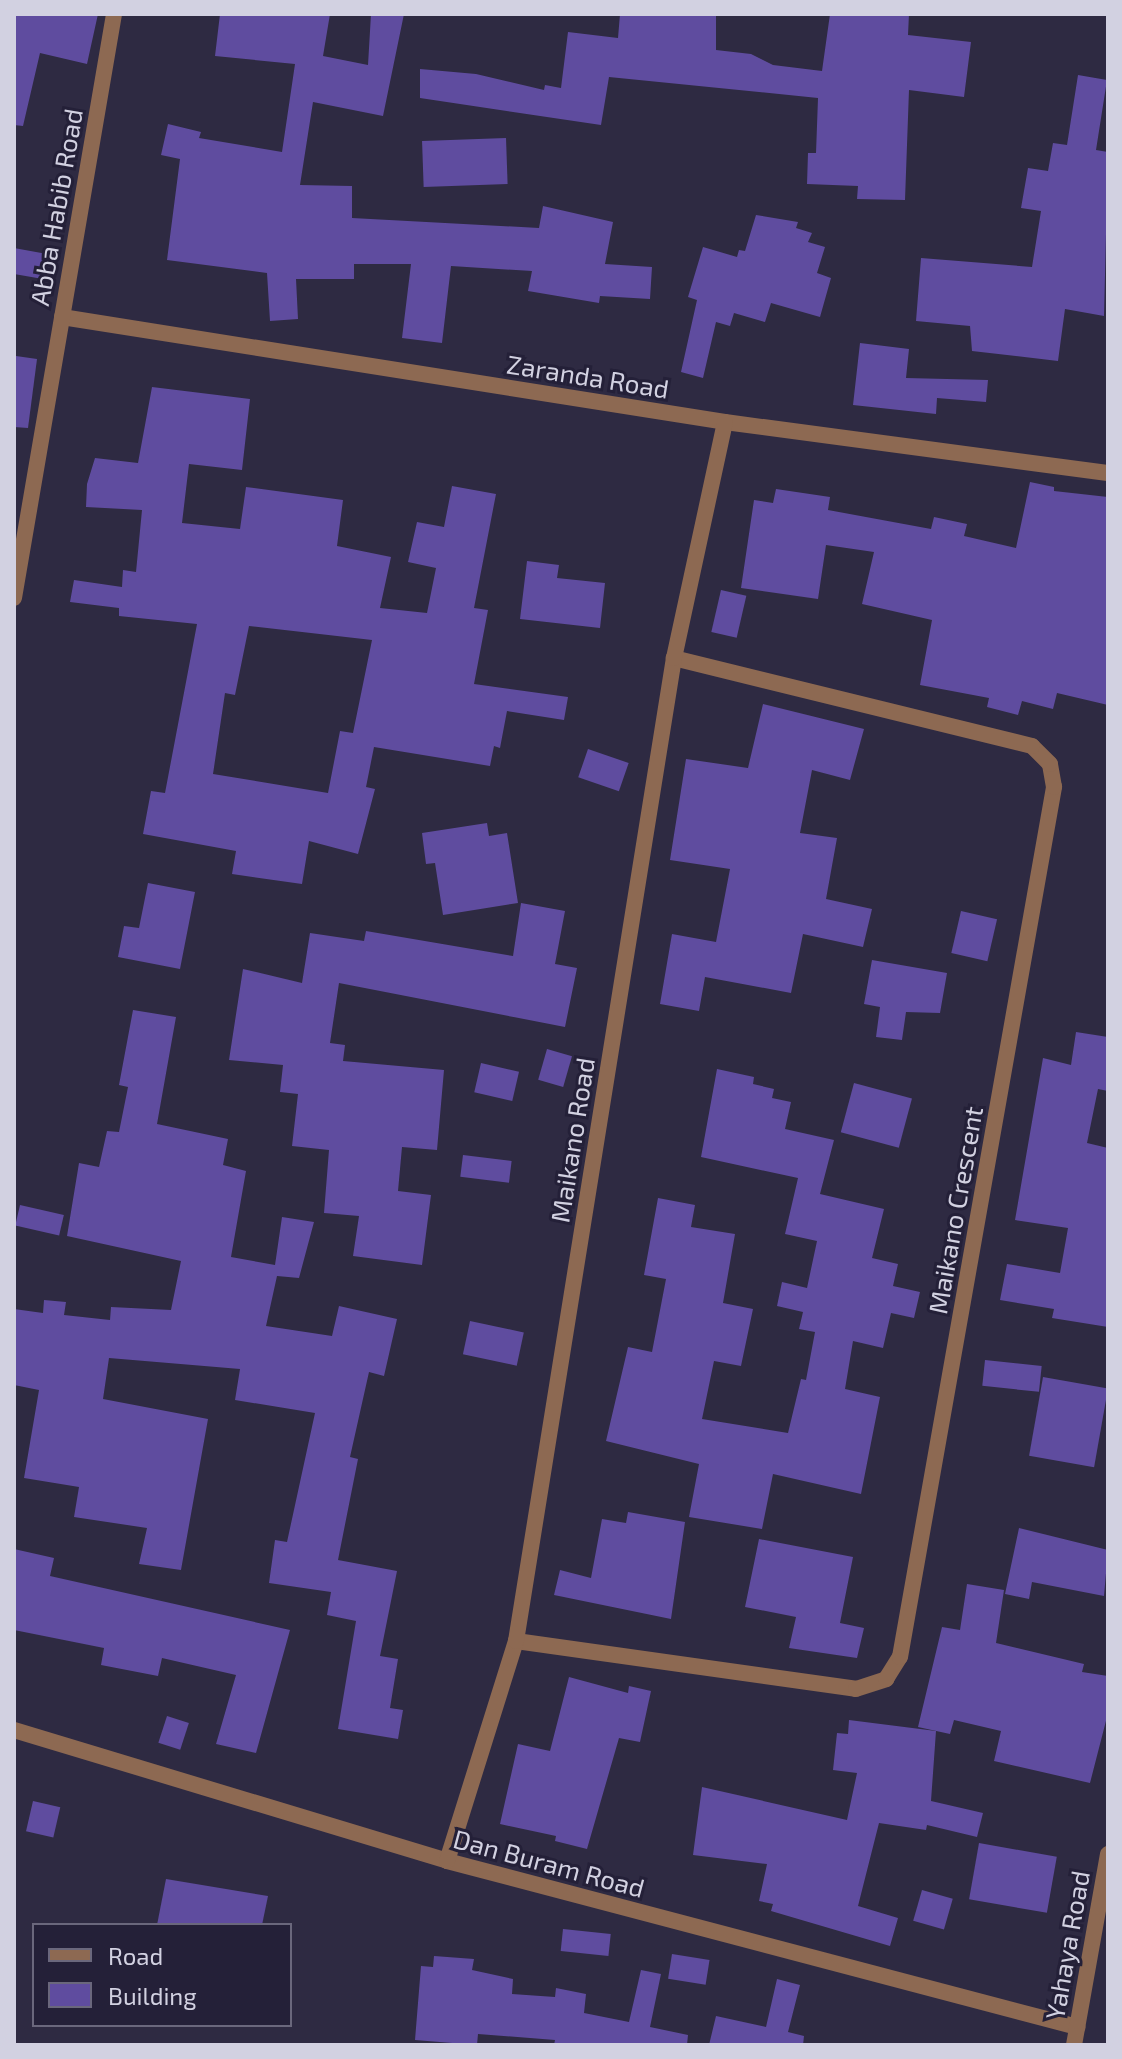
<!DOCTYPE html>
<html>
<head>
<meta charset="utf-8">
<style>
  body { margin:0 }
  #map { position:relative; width:1122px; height:2059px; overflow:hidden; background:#2e2a42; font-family:"Exo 2",sans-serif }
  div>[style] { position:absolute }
  .building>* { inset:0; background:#5f4c9f; transform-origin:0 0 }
  .minor>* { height:16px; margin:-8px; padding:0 8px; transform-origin:8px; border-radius:8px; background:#8d6952 }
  span { translate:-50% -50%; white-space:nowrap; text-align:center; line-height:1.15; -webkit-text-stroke:6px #242038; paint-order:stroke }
  .street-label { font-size:26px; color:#d2d1e1 }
  .frame { position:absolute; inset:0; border:16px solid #d2d1e1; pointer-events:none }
  .legend { position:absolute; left:32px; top:1923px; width:260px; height:104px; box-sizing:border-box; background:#242038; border:2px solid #6a677c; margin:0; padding:10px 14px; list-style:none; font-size:24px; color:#d2d1e1 }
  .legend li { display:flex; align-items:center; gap:16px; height:40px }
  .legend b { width:40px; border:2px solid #6a677c }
</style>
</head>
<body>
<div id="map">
  <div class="building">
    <i style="clip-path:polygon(14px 14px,98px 14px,87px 64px,40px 53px,23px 126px,14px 125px)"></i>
    <i style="clip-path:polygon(220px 14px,330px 14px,323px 56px,368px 65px,371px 14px,404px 14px,383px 116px,313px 102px,300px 185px,352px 186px,352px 218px,539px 228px,543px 206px,613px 222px,605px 264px,652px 267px,650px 299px,600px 296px,599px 303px,528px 291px,532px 271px,451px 266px,442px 343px,402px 338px,411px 264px,354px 264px,354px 279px,296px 279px,298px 319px,270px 321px,267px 273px,167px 260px,180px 159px,161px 155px,168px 124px,201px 132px,199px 138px,282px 152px,295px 64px,215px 56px)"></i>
    <i style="clip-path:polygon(620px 14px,716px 14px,716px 50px,751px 54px,773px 65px,822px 71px,830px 14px,909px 14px,908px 35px,971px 42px,964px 97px,909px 90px,905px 200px,857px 199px,858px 186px,807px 184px,808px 153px,816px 153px,818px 98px,609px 77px,601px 125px,420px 98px,420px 69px,476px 74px,544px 90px,545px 85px,561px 88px,568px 32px,618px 38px)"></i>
    <i style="clip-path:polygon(1078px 75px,1107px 80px,1096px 150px,1108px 152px,1104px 316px,1065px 309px,1058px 361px,972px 351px,970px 326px,916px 321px,921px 258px,1032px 267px,1041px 211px,1021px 208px,1028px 168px,1048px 171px,1053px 143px,1067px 145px)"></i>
    <i style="left:506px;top:138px;width:46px;height:84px;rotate:88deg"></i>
    <i style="clip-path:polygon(756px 215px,798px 222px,796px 228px,812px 233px,808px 242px,825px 247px,817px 273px,831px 278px,820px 317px,771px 303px,765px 322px,734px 313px,730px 326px,716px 322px,703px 378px,681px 372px,697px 300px,688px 297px,703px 247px,737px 257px,739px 250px,745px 251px)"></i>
    <i style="clip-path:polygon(14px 248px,47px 254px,43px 279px,14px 274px)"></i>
    <i style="clip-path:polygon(860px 343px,909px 349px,906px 378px,988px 380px,986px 402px,937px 398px,936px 414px,853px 405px)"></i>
    <i style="clip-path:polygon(16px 356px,37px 359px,28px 428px,14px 427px)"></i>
    <i style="clip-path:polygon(evenodd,152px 387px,250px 399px,242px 470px,189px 464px,182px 523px,240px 529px,246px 487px,343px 500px,337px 546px,391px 557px,380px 608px,427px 613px,436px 568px,408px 562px,417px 522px,444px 527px,452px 486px,496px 494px,474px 608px,488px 610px,474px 684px,568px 697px,564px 720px,507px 711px,500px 748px,494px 746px,490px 766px,374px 747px,366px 787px,375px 789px,358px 854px,309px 841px,302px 884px,232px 874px,236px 851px,143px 834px,151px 791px,165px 793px,197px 624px,119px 616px,119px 608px,70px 602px,74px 580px,122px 587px,123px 570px,136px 572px,142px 510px,86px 507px,87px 484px,95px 458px,138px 463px,152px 387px,249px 626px,372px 640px,353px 733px,340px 731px,328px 793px,213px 774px,225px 693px,235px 695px,249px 626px)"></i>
    <i style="clip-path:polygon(1030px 482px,1054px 487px,1054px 491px,1108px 497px,1108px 705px,1057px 693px,1053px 709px,1022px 701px,1018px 715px,987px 707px,989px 698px,920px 685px,932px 620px,862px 604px,874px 552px,826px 545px,818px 599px,741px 588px,754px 500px,773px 503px,776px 489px,830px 497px,828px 510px,931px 529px,934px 517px,967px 524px,964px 536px,1016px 548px)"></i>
    <i style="clip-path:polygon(527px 561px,559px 565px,557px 578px,605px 583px,600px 628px,520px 619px)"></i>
    <i style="left:721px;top:590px;width:26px;height:43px;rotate:13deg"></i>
    <i style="clip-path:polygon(763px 704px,864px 729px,850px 780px,812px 770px,800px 833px,837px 838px,826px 899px,872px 909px,863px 947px,803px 934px,791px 993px,705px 977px,699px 1011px,660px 1004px,672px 934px,716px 942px,730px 869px,670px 860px,686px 759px,748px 768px)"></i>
    <i style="left:588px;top:749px;width:43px;height:30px;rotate:19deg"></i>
    <i style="clip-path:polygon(487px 823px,489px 836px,507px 833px,518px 903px,443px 915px,435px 863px,426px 864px,422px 833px)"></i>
    <i style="clip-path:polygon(148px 883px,195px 892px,180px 969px,118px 957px,124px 926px,139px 928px)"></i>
    <i style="clip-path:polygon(521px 903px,565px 911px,555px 964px,577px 968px,565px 1027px,339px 983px,330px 1043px,345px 1045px,343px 1061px,444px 1070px,437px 1150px,402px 1147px,398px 1191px,431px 1195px,422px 1265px,353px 1256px,359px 1216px,324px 1213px,329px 1150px,292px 1146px,298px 1094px,280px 1092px,283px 1065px,229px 1060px,243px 969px,302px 983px,310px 933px,364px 941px,366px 931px,513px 956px)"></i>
    <i style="left:961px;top:911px;width:37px;height:43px;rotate:13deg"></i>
    <i style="clip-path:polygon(872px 960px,947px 973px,940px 1013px,906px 1012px,902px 1040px,876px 1037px,880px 1007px,864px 1004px)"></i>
    <i style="clip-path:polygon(133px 1010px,176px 1017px,157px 1124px,228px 1139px,223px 1165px,246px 1171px,231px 1257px,275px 1265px,282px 1217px,314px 1222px,299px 1278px,277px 1276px,266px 1326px,332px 1336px,339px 1306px,397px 1319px,384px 1376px,369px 1372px,350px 1457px,358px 1459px,338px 1560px,397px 1571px,380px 1656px,398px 1659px,390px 1708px,403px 1710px,398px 1739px,338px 1729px,356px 1621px,327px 1615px,331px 1592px,269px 1583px,275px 1540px,287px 1542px,315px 1413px,235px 1400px,240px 1369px,109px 1358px,103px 1399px,208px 1419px,181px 1570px,139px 1564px,147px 1528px,74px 1517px,79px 1487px,24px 1478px,39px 1390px,14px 1385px,14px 1309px,43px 1313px,44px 1300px,66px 1302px,64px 1315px,110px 1320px,111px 1307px,171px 1310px,181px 1261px,67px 1236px,79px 1163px,99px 1167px,107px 1131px,119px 1132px,128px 1087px,119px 1085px)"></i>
    <i style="clip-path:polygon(1076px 1032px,1108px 1037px,1108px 1091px,1098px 1089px,1087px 1143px,1108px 1148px,1108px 1327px,1052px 1318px,1054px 1309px,1000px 1300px,1007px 1264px,1060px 1273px,1068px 1228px,1015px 1220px,1043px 1058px,1071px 1065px)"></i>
    <i style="left:547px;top:1049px;width:26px;height:32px;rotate:16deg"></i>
    <i style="left:481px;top:1063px;width:39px;height:30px;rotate:13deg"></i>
    <i style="clip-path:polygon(717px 1069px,754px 1077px,753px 1084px,774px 1089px,772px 1098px,791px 1102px,785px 1129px,834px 1140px,820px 1194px,884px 1209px,872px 1258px,898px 1264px,893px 1286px,920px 1292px,914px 1318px,891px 1313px,883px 1348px,853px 1341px,845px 1389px,880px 1397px,861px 1494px,773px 1474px,762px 1529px,689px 1517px,699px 1464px,606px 1441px,628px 1347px,652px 1352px,666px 1279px,644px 1275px,658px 1198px,695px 1205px,691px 1227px,735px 1234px,723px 1303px,753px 1309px,741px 1366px,714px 1361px,702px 1419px,788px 1433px,801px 1379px,806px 1380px,815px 1332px,799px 1329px,803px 1312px,777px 1306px,782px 1282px,807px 1288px,817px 1241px,785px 1234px,798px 1178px,701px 1157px)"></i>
    <i style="left:854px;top:1083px;width:60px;height:51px;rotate:15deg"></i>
    <i style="left:463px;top:1155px;width:49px;height:22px;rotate:7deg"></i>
    <i style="left:20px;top:1205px;width:45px;height:21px;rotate:13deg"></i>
    <i style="left:470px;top:1321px;width:55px;height:34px;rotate:12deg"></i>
    <i style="left:985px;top:1360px;width:57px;height:26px;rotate:6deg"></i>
    <i style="left:1043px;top:1377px;width:66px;height:80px;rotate:10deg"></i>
    <i style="clip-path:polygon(628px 1512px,685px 1522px,671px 1619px,554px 1595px,560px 1570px,591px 1578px,602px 1519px,626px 1523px)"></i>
    <i style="clip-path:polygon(1019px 1528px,1108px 1550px,1104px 1596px,1032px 1582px,1029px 1599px,1005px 1594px)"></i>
    <i style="clip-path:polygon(759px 1539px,853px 1557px,840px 1623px,864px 1628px,857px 1658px,789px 1648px,796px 1617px,745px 1607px)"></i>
    <i style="clip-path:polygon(14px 1549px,54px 1558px,50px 1576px,290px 1630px,256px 1753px,216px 1744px,236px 1675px,162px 1658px,158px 1676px,101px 1665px,104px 1648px,14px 1630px)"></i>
    <i style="clip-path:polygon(967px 1584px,1004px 1590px,996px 1643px,1084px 1664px,1082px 1672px,1108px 1676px,1108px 1713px,1090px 1783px,994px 1761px,1001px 1731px,954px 1720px,950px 1734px,918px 1727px,942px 1627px,960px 1630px)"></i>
    <i style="clip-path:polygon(569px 1677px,628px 1693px,629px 1686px,651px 1691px,640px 1742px,619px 1738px,587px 1849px,555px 1841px,556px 1836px,500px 1824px,518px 1744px,550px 1751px)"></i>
    <i style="left:167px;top:1716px;width:23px;height:28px;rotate:18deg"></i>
    <i style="clip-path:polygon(849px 1720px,936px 1731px,931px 1801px,983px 1813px,977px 1837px,927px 1825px,926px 1830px,879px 1823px,858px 1906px,898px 1918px,890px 1946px,771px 1911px,773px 1904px,759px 1901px,767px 1864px,693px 1855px,702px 1787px,847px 1820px,857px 1773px,833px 1770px,837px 1733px,848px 1734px)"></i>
    <i style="left:33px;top:1801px;width:28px;height:31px;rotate:13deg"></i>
    <i style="left:979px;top:1843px;width:79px;height:57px;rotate:10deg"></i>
    <i style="clip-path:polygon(166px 1879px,268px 1896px,262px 1925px,157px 1925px)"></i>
    <i style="left:922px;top:1890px;width:32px;height:32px;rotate:16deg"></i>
    <i style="left:563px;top:1929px;width:48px;height:22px;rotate:6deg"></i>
    <i style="left:672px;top:1954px;width:38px;height:25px;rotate:9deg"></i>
    <i style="clip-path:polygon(434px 1956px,474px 1959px,472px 1970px,513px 1979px,512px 1994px,555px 1997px,556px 1988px,586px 1994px,584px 2013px,629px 2022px,641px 1970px,661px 1974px,650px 2027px,688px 2035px,687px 2045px,554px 2045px,555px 2040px,478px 2034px,477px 2045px,415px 2040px,421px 1966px,433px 1967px)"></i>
    <i style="clip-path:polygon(777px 1979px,800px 1985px,788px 2032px,804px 2036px,803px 2045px,709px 2045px,716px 2016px,766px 2027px)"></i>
  </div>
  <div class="minor">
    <i style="left:62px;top:317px;width:671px;rotate:9deg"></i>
    <i style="left:725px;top:422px;width:386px;rotate:7.6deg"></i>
    <i style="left:14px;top:598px;width:592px;rotate:-80.28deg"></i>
    <i style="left:516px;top:1641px;width:343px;rotate:8deg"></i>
    <i style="left:856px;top:1689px;width:32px;rotate:-18deg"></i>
    <i style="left:886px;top:1679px;width:26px;rotate:-58deg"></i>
    <i style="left:900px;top:1657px;width:884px;rotate:-79.96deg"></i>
    <i style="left:1054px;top:787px;width:23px;rotate:-100deg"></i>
    <i style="left:1050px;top:764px;width:25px;rotate:-135deg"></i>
    <i style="left:1032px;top:746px;width:369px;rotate:-166.2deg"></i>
    <i style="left:14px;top:1730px;width:452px;rotate:16.8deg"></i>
    <i style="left:447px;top:1861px;width:652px;rotate:14.76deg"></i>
    <i style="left:447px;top:1861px;width:231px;rotate:-72.6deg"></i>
    <i style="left:516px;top:1641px;width:996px;rotate:-80.87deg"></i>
    <i style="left:674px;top:658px;width:241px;rotate:-77.8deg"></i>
    <i style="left:1074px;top:2045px;width:194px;rotate:-79.9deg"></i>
  </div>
  <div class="street-label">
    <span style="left:56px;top:207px;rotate:-80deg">Abba Habib Road</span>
    <span style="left:588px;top:376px;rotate:9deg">Zaranda Road</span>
    <span style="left:572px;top:1140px;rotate:-81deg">Maikano Road</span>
    <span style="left:955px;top:1210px;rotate:-80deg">Maikano Crescent</span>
    <span style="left:549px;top:1863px;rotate:15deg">Dan Buram Road</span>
    <span style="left:1067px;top:1945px;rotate:-80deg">Yahaya Road</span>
  </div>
  <div class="frame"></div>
  <ul class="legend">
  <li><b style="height:10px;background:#8d6952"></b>Road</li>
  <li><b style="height:22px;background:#5f4c9f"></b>Building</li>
  </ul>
</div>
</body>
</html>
